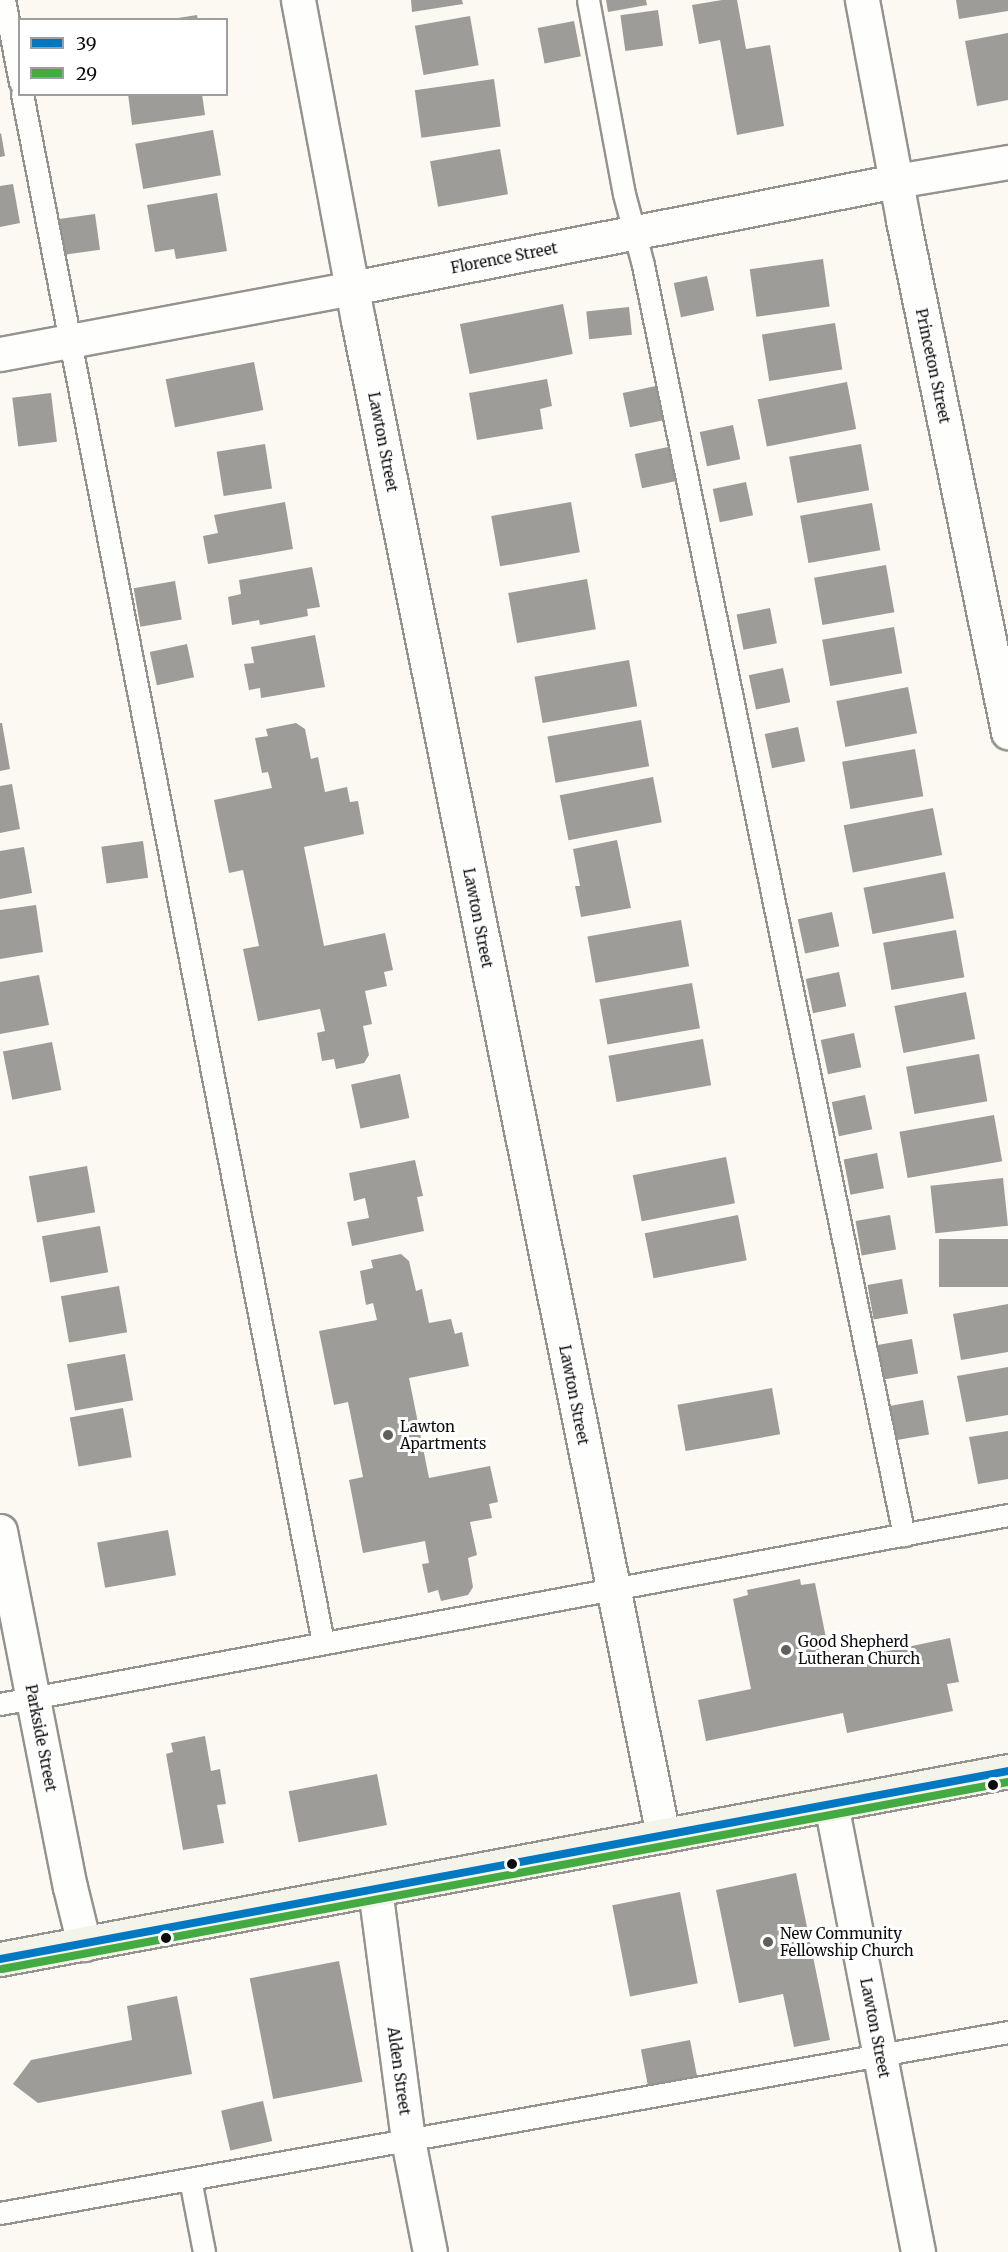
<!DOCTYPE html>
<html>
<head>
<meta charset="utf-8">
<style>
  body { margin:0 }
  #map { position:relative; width:1008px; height:2252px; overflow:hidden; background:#fbf9f2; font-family:Merriweather,serif }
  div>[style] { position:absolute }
  .building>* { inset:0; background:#9e9c98; transform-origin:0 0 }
  .roads { filter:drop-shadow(2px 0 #949390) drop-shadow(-2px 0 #949390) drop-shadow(0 2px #949390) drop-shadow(0 -2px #949390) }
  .lane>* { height:21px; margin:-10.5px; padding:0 10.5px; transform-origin:10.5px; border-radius:10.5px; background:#fefefd }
  .street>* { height:33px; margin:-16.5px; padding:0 16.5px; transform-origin:16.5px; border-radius:16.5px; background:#fefefd }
  .secondary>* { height:33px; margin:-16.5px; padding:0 16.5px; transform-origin:16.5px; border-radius:16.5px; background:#f5f4ea }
  .bus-1>* { height:8px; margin:-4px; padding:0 4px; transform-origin:4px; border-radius:4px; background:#0079c2 }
  .bus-2>* { height:8px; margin:-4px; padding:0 4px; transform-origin:4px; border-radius:4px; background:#44aa42 }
  .dots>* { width:16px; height:16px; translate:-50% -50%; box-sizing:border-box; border:3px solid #fff; border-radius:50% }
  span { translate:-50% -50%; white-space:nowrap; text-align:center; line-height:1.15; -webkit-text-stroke:6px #fff; paint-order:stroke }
  .street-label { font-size:15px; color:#0d0d0d }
  .poi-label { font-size:15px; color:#0d0d0d }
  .left { translate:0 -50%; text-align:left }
  .legend { position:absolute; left:18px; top:18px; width:210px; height:78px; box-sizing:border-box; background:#fff; border:2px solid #9e9e9e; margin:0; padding:8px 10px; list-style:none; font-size:18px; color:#0d0d0d }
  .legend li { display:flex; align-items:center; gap:12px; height:30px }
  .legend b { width:30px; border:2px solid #9e9e9e }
</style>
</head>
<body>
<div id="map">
  <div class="building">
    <i style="clip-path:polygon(411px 0,462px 0,463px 4px,412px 12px)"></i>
    <i style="clip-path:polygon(606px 0,646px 0,647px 5px,608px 12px)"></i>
    <i style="clip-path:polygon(722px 0,737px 0,746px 49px,770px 45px,784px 126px,737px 135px,720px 40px,699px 44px,692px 5px)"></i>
    <i style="clip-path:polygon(956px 0,1008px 0,1008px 11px,959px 19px)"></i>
    <i style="left:658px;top:10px;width:36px;height:38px;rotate:82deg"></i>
    <i style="clip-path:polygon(197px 15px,198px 20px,178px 20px,178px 18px)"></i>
    <i style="left:470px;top:16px;width:50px;height:56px;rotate:80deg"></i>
    <i style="left:574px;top:21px;width:36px;height:37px;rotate:79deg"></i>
    <i style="clip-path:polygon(1008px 33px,1008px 100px,977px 106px,965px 41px)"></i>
    <i style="left:494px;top:79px;width:48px;height:80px;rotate:82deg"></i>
    <i style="clip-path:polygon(128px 94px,202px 94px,205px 115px,132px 125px)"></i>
    <i style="left:213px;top:130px;width:46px;height:79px;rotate:80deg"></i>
    <i style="clip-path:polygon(1px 133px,5px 156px,0 157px,0 134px)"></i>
    <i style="left:500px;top:149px;width:46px;height:71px;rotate:80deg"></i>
    <i style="clip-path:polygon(13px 184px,20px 223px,0 227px,0 186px)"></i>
    <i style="clip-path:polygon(217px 193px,227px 251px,176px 259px,174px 249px,155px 252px,147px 205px)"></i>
    <i style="left:95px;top:214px;width:36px;height:38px;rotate:82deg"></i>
    <i style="left:823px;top:259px;width:48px;height:74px;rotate:82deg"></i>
    <i style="left:707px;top:276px;width:35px;height:34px;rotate:78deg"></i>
    <i style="left:563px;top:304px;width:51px;height:105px;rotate:79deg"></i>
    <i style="left:629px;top:307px;width:28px;height:43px;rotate:84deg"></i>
    <i style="left:835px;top:323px;width:47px;height:74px;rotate:81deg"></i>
    <i style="left:254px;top:362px;width:49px;height:90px;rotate:79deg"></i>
    <i style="clip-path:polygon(547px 379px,552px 406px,540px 409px,543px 429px,477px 440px,469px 393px)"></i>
    <i style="left:847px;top:382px;width:48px;height:91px;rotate:79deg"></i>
    <i style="left:656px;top:386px;width:35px;height:34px;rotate:78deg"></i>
    <i style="left:51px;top:393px;width:49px;height:39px;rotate:83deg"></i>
    <i style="left:733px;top:425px;width:35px;height:34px;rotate:78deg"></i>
    <i style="left:265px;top:444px;width:45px;height:49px;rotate:81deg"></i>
    <i style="left:861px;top:444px;width:47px;height:73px;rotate:80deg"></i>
    <i style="left:668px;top:447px;width:35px;height:34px;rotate:78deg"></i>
    <i style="left:746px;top:482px;width:34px;height:34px;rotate:78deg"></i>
    <i style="clip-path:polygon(285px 502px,293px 549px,208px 564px,203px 536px,218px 533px,214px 515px)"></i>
    <i style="left:571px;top:502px;width:51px;height:81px;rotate:80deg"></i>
    <i style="left:872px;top:503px;width:48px;height:73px;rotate:80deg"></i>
    <i style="left:886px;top:565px;width:48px;height:73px;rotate:80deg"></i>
    <i style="clip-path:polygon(312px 567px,320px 607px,307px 609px,308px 616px,260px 625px,259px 620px,232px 625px,228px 597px,241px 594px,239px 580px)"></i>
    <i style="left:587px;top:579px;width:51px;height:80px;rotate:80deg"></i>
    <i style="left:175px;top:581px;width:39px;height:42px;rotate:80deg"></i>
    <i style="left:770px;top:608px;width:36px;height:34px;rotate:79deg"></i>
    <i style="left:894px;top:627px;width:47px;height:73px;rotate:80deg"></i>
    <i style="clip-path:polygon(315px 635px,325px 687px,261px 698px,260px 688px,249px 690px,244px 664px,254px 663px,251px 647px)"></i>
    <i style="left:187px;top:644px;width:34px;height:38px;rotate:78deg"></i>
    <i style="left:629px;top:660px;width:47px;height:96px;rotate:80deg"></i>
    <i style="left:783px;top:668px;width:35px;height:35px;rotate:78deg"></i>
    <i style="left:908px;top:687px;width:47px;height:73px;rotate:79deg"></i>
    <i style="left:641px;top:720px;width:47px;height:95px;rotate:80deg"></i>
    <i style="clip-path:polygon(0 723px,2px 723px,10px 769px,0 771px)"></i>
    <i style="clip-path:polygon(296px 723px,305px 729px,311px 759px,318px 757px,325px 792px,347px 787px,350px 802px,358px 801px,364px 834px,304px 847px,324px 946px,385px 933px,393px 970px,384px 972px,387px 986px,365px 991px,372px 1024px,363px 1026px,369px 1055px,364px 1063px,336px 1069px,334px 1059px,322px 1061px,317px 1033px,325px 1031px,320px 1009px,258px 1021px,243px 949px,259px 946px,243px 870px,229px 873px,214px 800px,272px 788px,268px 772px,262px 773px,255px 738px,268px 736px,266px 729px)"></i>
    <i style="left:798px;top:727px;width:35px;height:34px;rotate:78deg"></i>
    <i style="left:915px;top:749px;width:48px;height:74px;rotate:80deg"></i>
    <i style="left:653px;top:777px;width:46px;height:95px;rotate:79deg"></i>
    <i style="clip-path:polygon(12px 784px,20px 829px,0 833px,0 786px)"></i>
    <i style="left:933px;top:808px;width:48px;height:91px;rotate:79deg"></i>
    <i style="clip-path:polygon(617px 840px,631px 908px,581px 917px,575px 886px,580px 886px,573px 849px)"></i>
    <i style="left:143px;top:841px;width:37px;height:42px;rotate:82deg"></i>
    <i style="clip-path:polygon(24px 847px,32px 893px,0 899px,0 851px)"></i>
    <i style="left:945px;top:872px;width:47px;height:83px;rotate:79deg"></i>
    <i style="clip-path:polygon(36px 905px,43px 952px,0 959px,0 910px)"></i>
    <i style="left:832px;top:912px;width:35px;height:35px;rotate:78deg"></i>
    <i style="left:681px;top:920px;width:47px;height:95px;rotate:80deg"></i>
    <i style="left:956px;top:930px;width:48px;height:74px;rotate:80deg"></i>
    <i style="left:839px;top:972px;width:35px;height:34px;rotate:78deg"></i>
    <i style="clip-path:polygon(39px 975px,49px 1025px,0 1034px,0 982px)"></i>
    <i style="left:692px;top:983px;width:46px;height:94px;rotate:80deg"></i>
    <i style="left:966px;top:992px;width:48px;height:73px;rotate:79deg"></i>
    <i style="left:854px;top:1033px;width:35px;height:34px;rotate:78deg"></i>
    <i style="left:703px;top:1039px;width:47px;height:96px;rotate:80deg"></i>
    <i style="left:52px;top:1042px;width:49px;height:50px;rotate:79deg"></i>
    <i style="left:979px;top:1054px;width:48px;height:74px;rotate:80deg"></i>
    <i style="left:400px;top:1074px;width:45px;height:50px;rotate:78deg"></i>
    <i style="left:865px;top:1095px;width:35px;height:34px;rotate:78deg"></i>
    <i style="left:994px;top:1115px;width:47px;height:96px;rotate:80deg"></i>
    <i style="left:877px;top:1153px;width:36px;height:34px;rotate:79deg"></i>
    <i style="left:726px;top:1157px;width:47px;height:95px;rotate:79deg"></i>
    <i style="clip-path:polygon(415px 1160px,423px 1196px,417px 1197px,424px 1231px,352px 1246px,347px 1222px,369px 1218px,365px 1198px,354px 1201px,349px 1173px)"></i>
    <i style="left:87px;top:1166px;width:47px;height:59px;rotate:80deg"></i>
    <i style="left:1003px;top:1178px;width:48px;height:73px;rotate:84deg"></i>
    <i style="left:738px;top:1215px;width:46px;height:95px;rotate:79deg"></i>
    <i style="left:890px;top:1215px;width:35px;height:35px;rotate:80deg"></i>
    <i style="left:100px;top:1226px;width:47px;height:59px;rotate:80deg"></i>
    <i style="left:1008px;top:1239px;width:48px;height:69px;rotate:90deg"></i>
    <i style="clip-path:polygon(401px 1254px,409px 1261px,416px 1291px,422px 1289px,429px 1323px,451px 1319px,455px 1334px,462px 1332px,469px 1366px,409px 1378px,429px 1478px,490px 1466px,498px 1502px,489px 1504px,492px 1518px,470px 1522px,477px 1555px,468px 1558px,473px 1587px,468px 1595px,441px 1601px,438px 1590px,428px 1593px,422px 1564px,429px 1563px,425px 1541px,363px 1553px,349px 1480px,363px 1477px,348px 1402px,334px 1405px,319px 1331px,377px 1320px,373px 1303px,366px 1305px,360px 1271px,373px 1268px,371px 1260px)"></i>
    <i style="left:902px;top:1279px;width:35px;height:35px;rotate:80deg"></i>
    <i style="left:119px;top:1286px;width:47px;height:59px;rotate:80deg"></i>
    <i style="clip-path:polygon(1008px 1304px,1008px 1352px,961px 1360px,953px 1314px)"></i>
    <i style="left:912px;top:1339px;width:35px;height:35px;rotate:80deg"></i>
    <i style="left:125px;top:1354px;width:47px;height:59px;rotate:80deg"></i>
    <i style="clip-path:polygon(1008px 1367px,1008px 1415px,966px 1422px,957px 1376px)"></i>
    <i style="left:772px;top:1388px;width:47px;height:96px;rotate:80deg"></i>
    <i style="left:923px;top:1400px;width:35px;height:34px;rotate:80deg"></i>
    <i style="left:123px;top:1408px;width:50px;height:54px;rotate:80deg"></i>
    <i style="clip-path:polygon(1008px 1431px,1008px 1479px,978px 1484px,969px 1437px)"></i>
    <i style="left:168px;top:1530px;width:46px;height:72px;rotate:80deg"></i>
    <i style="clip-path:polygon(800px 1579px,801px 1585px,815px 1583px,831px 1663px,950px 1638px,959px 1682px,947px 1684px,953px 1711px,847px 1733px,843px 1713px,706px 1741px,698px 1700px,751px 1689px,733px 1599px,748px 1595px,747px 1590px)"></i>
    <i style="clip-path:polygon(205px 1736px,211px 1771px,220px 1769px,226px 1804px,217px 1805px,224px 1843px,183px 1850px,166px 1754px,173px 1752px,171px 1743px)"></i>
    <i style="left:377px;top:1774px;width:52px;height:90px;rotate:79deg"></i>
    <i style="clip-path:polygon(796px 1873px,830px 2040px,794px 2047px,783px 1994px,739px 2003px,716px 1890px)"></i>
    <i style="left:680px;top:1892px;width:93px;height:69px;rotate:79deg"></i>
    <i style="left:339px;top:1961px;width:123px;height:91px;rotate:79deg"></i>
    <i style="clip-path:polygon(177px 1996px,192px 2074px,38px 2103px,13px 2084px,31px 2060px,132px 2040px,127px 2006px)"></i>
    <i style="left:690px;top:2040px;width:37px;height:50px;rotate:79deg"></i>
    <i style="left:263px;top:2101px;width:41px;height:43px;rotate:77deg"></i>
  </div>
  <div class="roads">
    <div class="lane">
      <i style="left:4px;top:0;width:84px;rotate:79deg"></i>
      <i style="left:588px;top:0;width:197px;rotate:79.5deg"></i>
      <i style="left:624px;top:194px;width:73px;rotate:75deg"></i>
      <i style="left:643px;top:265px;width:1297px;rotate:78.39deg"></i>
      <i style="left:22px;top:94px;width:1578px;rotate:79deg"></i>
      <i style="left:0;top:1704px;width:1026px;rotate:-10.62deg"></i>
      <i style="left:190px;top:2179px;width:74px;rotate:79.1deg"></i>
      <i style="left:0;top:2213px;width:1024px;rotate:-10.18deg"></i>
    </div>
    <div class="street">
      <i style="left:298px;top:0;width:326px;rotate:79.4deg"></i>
      <i style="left:358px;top:320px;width:1546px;rotate:78.62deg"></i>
      <i style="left:862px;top:0;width:224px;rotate:79.4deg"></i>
      <i style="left:903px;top:220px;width:523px;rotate:78.41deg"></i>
      <i style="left:0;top:354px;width:358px;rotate:-10.6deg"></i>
      <i style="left:352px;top:288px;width:554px;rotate:-11.13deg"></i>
      <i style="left:896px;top:181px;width:114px;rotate:-9.6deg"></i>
      <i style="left:0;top:1531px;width:363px;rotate:78.9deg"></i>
      <i style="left:70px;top:1887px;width:59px;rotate:76.2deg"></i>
      <i style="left:831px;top:1804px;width:456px;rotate:79deg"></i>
      <i style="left:375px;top:1889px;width:253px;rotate:82.5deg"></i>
      <i style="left:408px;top:2140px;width:114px;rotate:78.9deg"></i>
    </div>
    <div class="secondary">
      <i style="left:0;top:1959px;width:1025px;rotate:-10.56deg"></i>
    </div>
  </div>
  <div class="bus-1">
    <i style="left:0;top:1959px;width:1025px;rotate:-10.56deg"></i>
  </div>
  <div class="bus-2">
    <i style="left:2px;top:1969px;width:1023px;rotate:-10.53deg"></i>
  </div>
  <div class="dots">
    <i style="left:388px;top:1435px;background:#60605d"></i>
    <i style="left:786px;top:1650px;background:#60605d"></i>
    <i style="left:993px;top:1785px;background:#0d0d0d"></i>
    <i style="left:512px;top:1864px;background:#0d0d0d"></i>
    <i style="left:166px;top:1938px;background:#0d0d0d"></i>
    <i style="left:768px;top:1942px;background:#60605d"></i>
  </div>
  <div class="street-label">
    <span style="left:504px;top:258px;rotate:-11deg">Florence Street</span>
    <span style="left:933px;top:366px;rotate:78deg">Princeton Street</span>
    <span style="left:383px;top:442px;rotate:79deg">Lawton Street</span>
    <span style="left:478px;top:918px;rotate:79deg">Lawton Street</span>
    <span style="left:574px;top:1395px;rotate:79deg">Lawton Street</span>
    <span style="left:41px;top:1738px;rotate:79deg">Parkside Street</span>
    <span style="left:875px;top:2028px;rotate:79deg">Lawton Street</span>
    <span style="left:399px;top:2071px;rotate:82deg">Alden Street</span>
  </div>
  <div class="poi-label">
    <span class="left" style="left:400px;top:1435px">Lawton<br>Apartments</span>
    <span class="left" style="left:798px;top:1650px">Good Shepherd<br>Lutheran Church</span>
    <span class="left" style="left:780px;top:1942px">New Community<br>Fellowship Church</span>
  </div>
  <ul class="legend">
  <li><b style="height:8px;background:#0079c2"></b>39</li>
  <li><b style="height:8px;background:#44aa42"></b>29</li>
  </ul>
</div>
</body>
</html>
